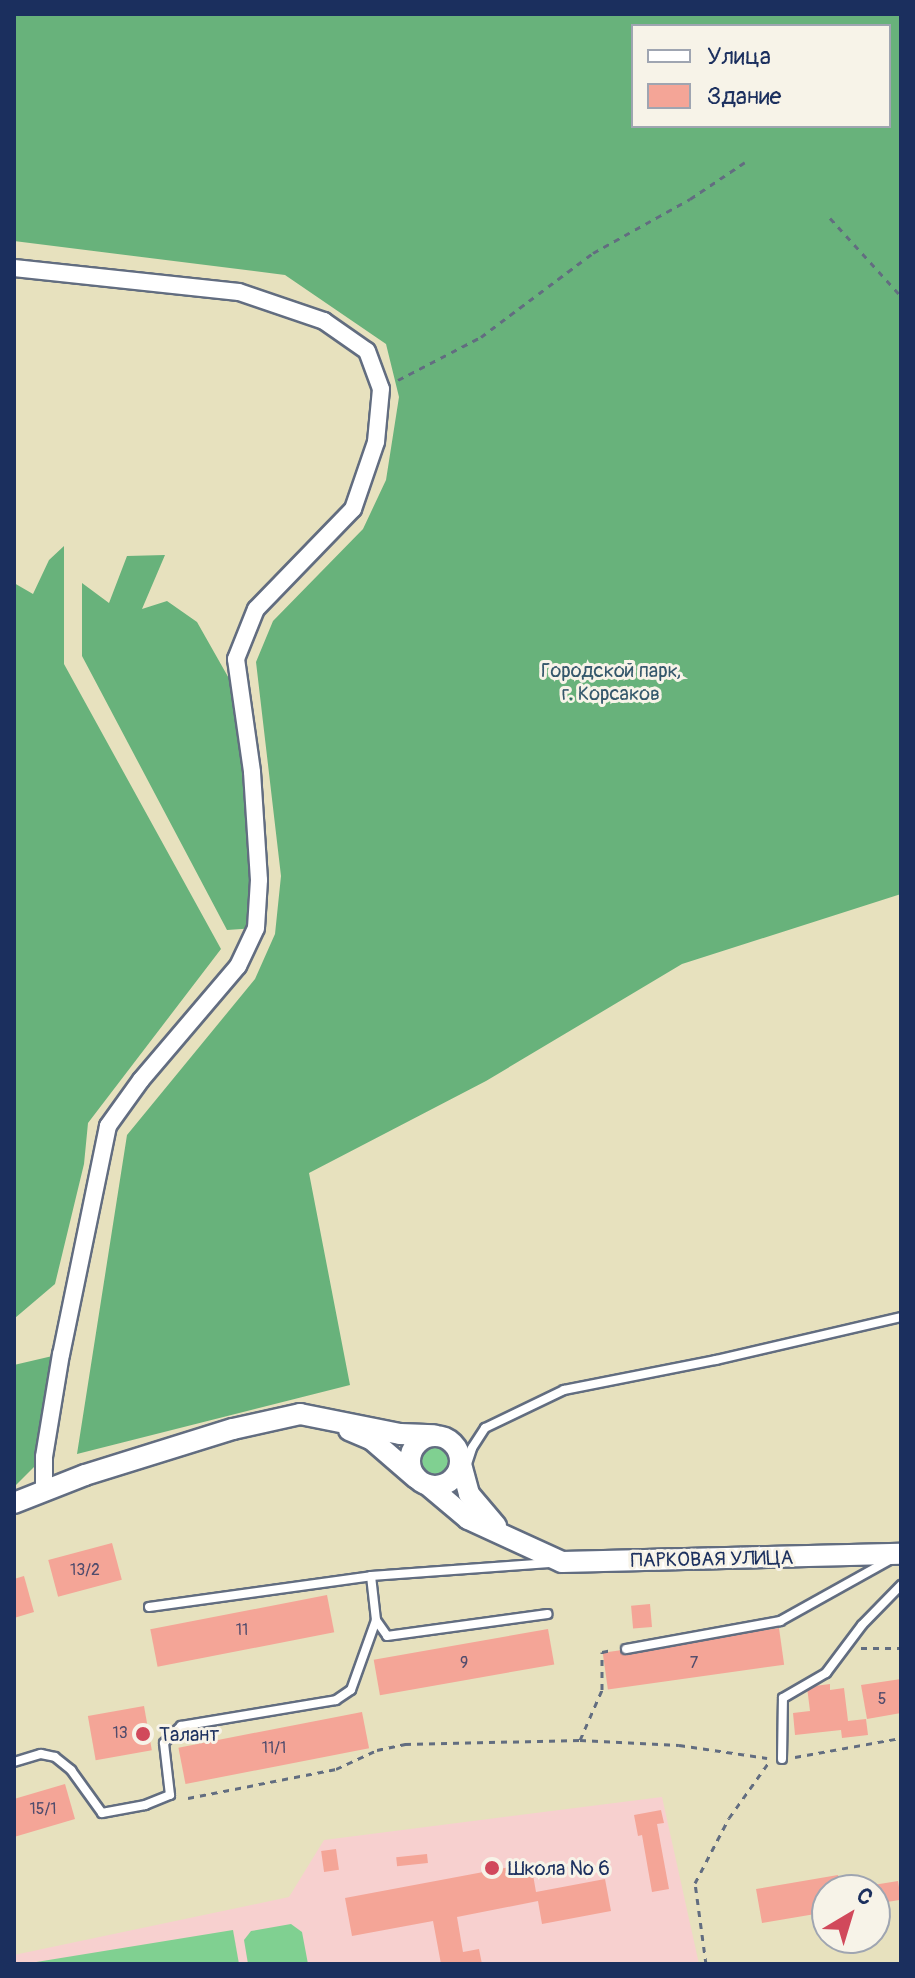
<!DOCTYPE html>
<html>
<head>
<meta charset="utf-8">
<style>
  body { margin:0 }
  #map { position:relative; width:915px; height:1978px; overflow:hidden; background:#e7e1be; font-family:Pangolin,sans-serif }
  div>[style] { position:absolute }
  .built>* { inset:0; background:#f7d0cf }
  .green>* { inset:0; background:#80d091 }
  .round { border-radius:50% }
  .forest>* { inset:0; background:#68b27b }
  .building>* { inset:0; background:#f4a597; transform-origin:0 0 }
  .path>* { height:3px; margin-top:-1.5px; transform-origin:0; background:repeating-linear-gradient(90deg,#626d80 0 6px,transparent 0 12px) }
  .roads { filter:drop-shadow(2px 0 #626d80) drop-shadow(-2px 0 #626d80) drop-shadow(0 2px #626d80) drop-shadow(0 -2px #626d80) }
  .service>* { height:8px; margin:-4px; padding:0 4px; transform-origin:4px; border-radius:4px; background:#fff }
  .minor>* { height:16px; margin:-8px; padding:0 8px; transform-origin:8px; border-radius:8px; background:#fff }
  .tertiary>* { height:20px; margin:-10px; padding:0 10px; transform-origin:10px; border-radius:10px; background:#fff }
  .tertiary>.ring { margin:-10px; padding:0; box-sizing:content-box; background:none; border:20px solid #fff; border-radius:50% }
  .dots>* { width:22px; height:22px; translate:-50% -50%; box-sizing:border-box; border:4px solid #f7f3e8; border-radius:50% }
  span { translate:-50% -50%; white-space:nowrap; text-align:center; line-height:1.15; -webkit-text-stroke:6px #f7f3e8; paint-order:stroke }
  .number-label { font-size:16px; color:#514c6c }
  .number-label span { -webkit-text-stroke-width:0 }
  .park-label { font-size:20px; color:#34576b }
  .street-label { font-size:20px; color:#1b2f5e }
  .poi-label { font-size:20px; color:#1b2f5e }
  .left { translate:0 -50%; text-align:left }
  .frame { position:absolute; inset:0; border:16px solid #1b2f5e; pointer-events:none }
  .legend { position:absolute; left:631px; top:24px; width:260px; height:104px; box-sizing:border-box; background:#f7f3e8; border:2px solid #9fa5b1; margin:0; padding:10px 14px; list-style:none; font-size:24px; color:#1b2f5e }
  .legend li { display:flex; align-items:center; gap:16px; height:40px }
  .legend b { width:40px; border:2px solid #9fa5b1 }
  .north { position:absolute; left:811px; top:1874px; width:80px; height:80px; box-sizing:border-box; background:#f7f3e8; border:2px solid #9fa5b1; border-radius:50%; rotate:38deg; font-size:22px; font-weight:700; line-height:32px; text-align:center; color:#1b2f5e }
  .north::after { content:''; display:block; margin:auto; width:28px; height:36px; background:#d1495b; clip-path:polygon(50% 0,100% 100%,50% 72%,0 100%) }
</style>
</head>
<body>
<div id="map">
  <div class="built">
    <i style="clip-path:polygon(662px 1797px,699px 1964px,14px 1964px,14px 1955px,289px 1897px,324px 1840px)"></i>
  </div>
  <div class="green">
    <i class="round" style="left:422px;top:1446px;width:30px;height:30px"></i>
    <i style="clip-path:polygon(291px 1924px,302px 1932px,308px 1964px,248px 1964px,244px 1940px,251px 1931px)"></i>
    <i style="clip-path:polygon(233px 1930px,239px 1964px,24px 1964px)"></i>
  </div>
  <div class="forest">
    <i style="clip-path:polygon(evenodd,14px 14px,901px 14px,901px 894px,682px 964px,486px 1081px,309px 1173px,350px 1385px,77px 1454px,127px 1135px,255px 979px,275px 934px,281px 876px,256px 662px,273px 621px,363px 529px,386px 480px,399px 397px,386px 344px,285px 275px,14px 241px,14px 14px,633px 26px,889px 26px,889px 126px,633px 126px,633px 26px)"></i>
    <i style="clip-path:polygon(64px 546px,64px 664px,221px 949px,88px 1123px,84px 1164px,55px 1284px,15px 1318px,14px 583px,33px 594px,49px 560px)"></i>
    <i style="clip-path:polygon(165px 555px,142px 609px,167px 601px,197px 622px,244px 705px,256px 928px,227px 930px,82px 656px,82px 583px,109px 603px,127px 556px)"></i>
    <i style="clip-path:polygon(61px 1354px,44px 1457px,14px 1487px,14px 1365px)"></i>
  </div>
  <div class="building">
    <i style="left:112px;top:1543px;width:38px;height:66px;rotate:75deg"></i>
    <i style="clip-path:polygon(24px 1576px,34px 1612px,14px 1618px,14px 1579px)"></i>
    <i style="left:327px;top:1595px;width:38px;height:180px;rotate:79deg"></i>
    <i style="left:650px;top:1604px;width:23px;height:19px;rotate:85deg"></i>
    <i style="left:779px;top:1628px;width:37px;height:178px;rotate:82deg"></i>
    <i style="left:548px;top:1629px;width:36px;height:177px;rotate:80deg"></i>
    <i style="clip-path:polygon(901px 1679px,901px 1713px,867px 1719px,861px 1685px)"></i>
    <i style="clip-path:polygon(830px 1684px,830px 1690px,844px 1688px,848px 1721px,866px 1719px,868px 1735px,842px 1738px,841px 1730px,795px 1735px,793px 1713px,810px 1711px,807px 1687px)"></i>
    <i style="left:144px;top:1706px;width:45px;height:57px;rotate:80deg"></i>
    <i style="left:362px;top:1712px;width:37px;height:187px;rotate:79deg"></i>
    <i style="clip-path:polygon(65px 1784px,75px 1819px,14px 1837px,14px 1799px)"></i>
    <i style="clip-path:polygon(661px 1810px,664px 1823px,657px 1824px,669px 1889px,652px 1892px,642px 1835px,638px 1836px,634px 1815px)"></i>
    <i style="left:336px;top:1849px;width:21px;height:15px;rotate:82deg"></i>
    <i style="left:427px;top:1854px;width:9px;height:31px;rotate:84deg"></i>
    <i style="clip-path:polygon(531px 1863px,536px 1892px,605px 1879px,611px 1911px,542px 1924px,538px 1901px,457px 1917px,463px 1952px,479px 1949px,482px 1964px,441px 1964px,433px 1921px,352px 1936px,345px 1898px)"></i>
    <i style="clip-path:polygon(838px 1875px,841px 1890px,827px 1890px,827px 1912px,762px 1923px,756px 1889px)"></i>
    <i style="left:898px;top:1881px;width:19px;height:25px;rotate:81deg"></i>
  </div>
  <div class="path">
    <i style="left:830px;top:218px;width:105px;rotate:47.7deg"></i>
    <i style="left:398px;top:380px;width:93px;rotate:-27.4deg"></i>
    <i style="left:481px;top:337px;width:140px;rotate:-36.9deg"></i>
    <i style="left:593px;top:253px;width:111px;rotate:-29.1deg"></i>
    <i style="left:690px;top:199px;width:66px;rotate:-33.9deg"></i>
    <i style="left:861px;top:1648px;width:40px"></i>
    <i style="left:580px;top:1740px;width:55px;rotate:-66.3deg"></i>
    <i style="left:602px;top:1690px;width:38px;rotate:-90deg"></i>
    <i style="left:602px;top:1652px;width:10px;rotate:-11deg"></i>
    <i style="left:795px;top:1757px;width:108px;rotate:-10.2deg"></i>
    <i style="left:188px;top:1798px;width:151px;rotate:-11.1deg"></i>
    <i style="left:336px;top:1769px;width:45px;rotate:-24.9deg"></i>
    <i style="left:377px;top:1750px;width:29px;rotate:-12deg"></i>
    <i style="left:405px;top:1744px;width:175px;rotate:-1.3deg"></i>
    <i style="left:580px;top:1740px;width:99px;rotate:2.9deg"></i>
    <i style="left:679px;top:1745px;width:89px;rotate:8.4deg"></i>
    <i style="left:706px;top:1964px;width:82px;rotate:-97.7deg"></i>
    <i style="left:695px;top:1883px;width:73px;rotate:-62.4deg"></i>
    <i style="left:729px;top:1818px;width:69px;rotate:-54.5deg"></i>
  </div>
  <div class="roads">
    <div class="service">
      <i style="left:466px;top:1467px;width:20px;rotate:-72deg"></i>
      <i style="left:472px;top:1448px;width:24px;rotate:-57deg"></i>
      <i style="left:485px;top:1428px;width:88px;rotate:-25.7deg"></i>
      <i style="left:564px;top:1390px;width:155px;rotate:-11.2deg"></i>
      <i style="left:716px;top:1360px;width:190px;rotate:-13.1deg"></i>
      <i style="left:371px;top:1576px;width:44px;rotate:83.5deg"></i>
      <i style="left:376px;top:1620px;width:19px;rotate:55deg"></i>
      <i style="left:387px;top:1636px;width:162px;rotate:-7.8deg"></i>
      <i style="left:149px;top:1607px;width:224px;rotate:-7.9deg"></i>
      <i style="left:371px;top:1576px;width:179px;rotate:-4.2deg"></i>
      <i style="left:626px;top:1649px;width:157px;rotate:-10.3deg"></i>
      <i style="left:780px;top:1621px;width:124px;rotate:-29.1deg"></i>
      <i style="left:782px;top:1759px;width:61px;rotate:-89.1deg"></i>
      <i style="left:783px;top:1698px;width:50px;rotate:-30.2deg"></i>
      <i style="left:826px;top:1673px;width:60px;rotate:-53.1deg"></i>
      <i style="left:862px;top:1625px;width:56px;rotate:-45.7deg"></i>
      <i style="left:14px;top:1762px;width:28px;rotate:-17deg"></i>
      <i style="left:41px;top:1754px;width:14px;rotate:12deg"></i>
      <i style="left:55px;top:1757px;width:21px;rotate:39deg"></i>
      <i style="left:71px;top:1770px;width:53px;rotate:54.2deg"></i>
      <i style="left:102px;top:1813px;width:44px;rotate:-10.5deg"></i>
      <i style="left:145px;top:1805px;width:27px;rotate:-22deg"></i>
      <i style="left:170px;top:1795px;width:52px;rotate:-96.6deg"></i>
      <i style="left:164px;top:1743px;width:24px;rotate:-45deg"></i>
      <i style="left:181px;top:1726px;width:157px;rotate:-9.5deg"></i>
      <i style="left:336px;top:1700px;width:18px;rotate:-34deg"></i>
      <i style="left:351px;top:1690px;width:74px;rotate:-70.3deg"></i>
    </div>
    <div class="minor">
      <i style="left:14px;top:268px;width:226px;rotate:6.1deg"></i>
      <i style="left:239px;top:292px;width:90px;rotate:18.8deg"></i>
      <i style="left:324px;top:321px;width:52px;rotate:34.9deg"></i>
      <i style="left:367px;top:351px;width:40px;rotate:69.8deg"></i>
      <i style="left:381px;top:389px;width:53px;rotate:95.4deg"></i>
      <i style="left:376px;top:442px;width:71px;rotate:108.9deg"></i>
      <i style="left:353px;top:509px;width:139px;rotate:134.1deg"></i>
      <i style="left:256px;top:609px;width:54px;rotate:111.8deg"></i>
      <i style="left:236px;top:659px;width:114px;rotate:81.9deg"></i>
      <i style="left:252px;top:772px;width:108px;rotate:86.3deg"></i>
      <i style="left:259px;top:880px;width:48px;rotate:93.6deg"></i>
      <i style="left:256px;top:928px;width:42px;rotate:115.3deg"></i>
      <i style="left:238px;top:966px;width:150px;rotate:130.4deg"></i>
      <i style="left:141px;top:1080px;width:57px;rotate:125.7deg"></i>
      <i style="left:108px;top:1126px;width:233px;rotate:101.6deg"></i>
      <i style="left:61px;top:1354px;width:104px;rotate:99.4deg"></i>
      <i style="left:44px;top:1457px;width:32px;rotate:90deg"></i>
    </div>
    <div class="tertiary">
      <i style="left:349px;top:1430px;width:25px;rotate:23deg"></i>
      <i style="left:372px;top:1440px;width:58px;rotate:40.8deg"></i>
      <i class="ring" style="left:410px;top:1436px;width:30px;height:30px"></i>
      <i style="left:461px;top:1464px;width:31px;rotate:75deg"></i>
      <i style="left:469px;top:1494px;width:42px;rotate:49.8deg"></i>
      <i style="left:429px;top:1486px;width:51px;rotate:40.2deg"></i>
      <i style="left:468px;top:1519px;width:103px;rotate:24.6deg"></i>
      <i style="left:562px;top:1562px;width:339px;rotate:-1.4deg"></i>
      <i style="left:14px;top:1503px;width:76px;rotate:-21.5deg"></i>
      <i style="left:85px;top:1475px;width:155px;rotate:-17.3deg"></i>
      <i style="left:233px;top:1429px;width:69px;rotate:-12.6deg"></i>
      <i style="left:300px;top:1414px;width:102px;rotate:11.3deg"></i>
      <i style="left:400px;top:1434px;width:34px;rotate:2deg"></i>
    </div>
  </div>
  <div class="dots">
    <i style="left:143px;top:1734px;background:#d1495b"></i>
    <i style="left:492px;top:1868px;background:#d1495b"></i>
  </div>
  <div class="number-label">
    <span style="left:85px;top:1570px">13/2</span>
    <span style="left:242px;top:1630px">11</span>
    <span style="left:464px;top:1663px">9</span>
    <span style="left:694px;top:1663px">7</span>
    <span style="left:882px;top:1699px">5</span>
    <span style="left:120px;top:1733px">13</span>
    <span style="left:274px;top:1748px">11/1</span>
    <span style="left:43px;top:1809px">15/1</span>
  </div>
  <div class="park-label">
    <span style="left:611px;top:682px">Городской парк,<br>г. Корсаков</span>
  </div>
  <div class="street-label">
    <span style="left:712px;top:1559px;rotate:-1deg">ПАРКОВАЯ УЛИЦА</span>
  </div>
  <div class="poi-label">
    <span class="left" style="left:159px;top:1734px">Талант</span>
    <span class="left" style="left:508px;top:1868px">Школа № 6</span>
  </div>
  <div class="frame"></div>
  <ul class="legend">
  <li><b style="height:10px;background:#fff"></b>Улица</li>
  <li><b style="height:22px;background:#f4a597"></b>Здание</li>
  </ul>
  <div class="north">С</div>
</div>
</body>
</html>
